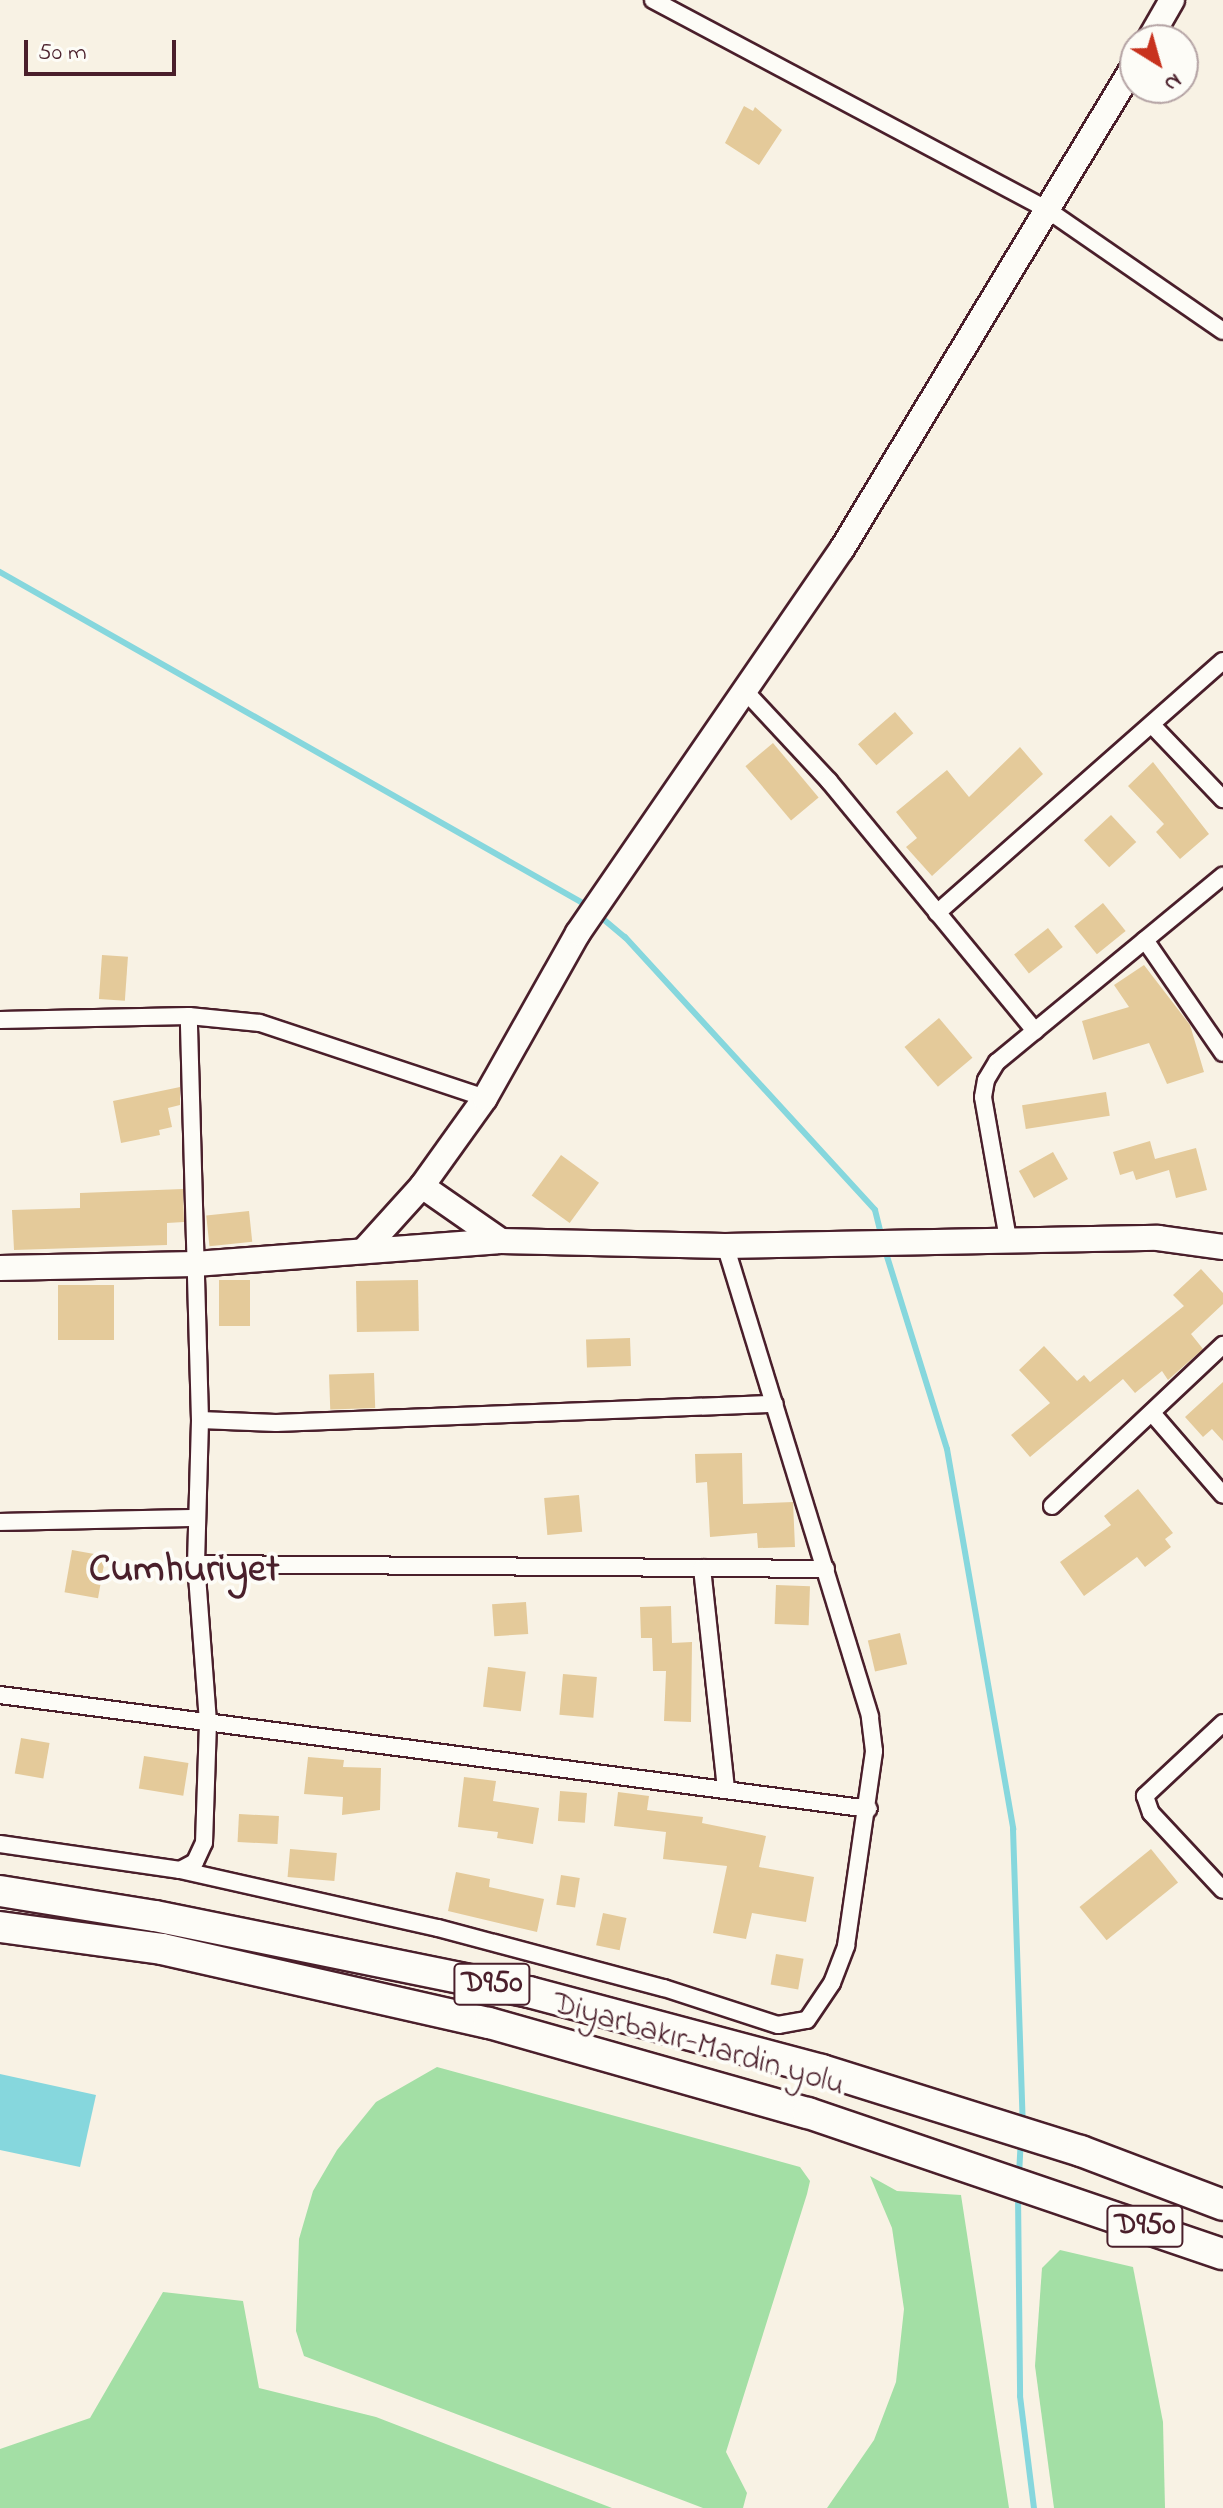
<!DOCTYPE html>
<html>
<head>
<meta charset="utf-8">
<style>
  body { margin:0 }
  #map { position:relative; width:1223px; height:2508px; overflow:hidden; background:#f8f2e4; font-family:"Indie Flower",sans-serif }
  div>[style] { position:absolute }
  .green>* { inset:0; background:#a3dfa5 }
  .water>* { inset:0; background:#86d7dd }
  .stream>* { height:6px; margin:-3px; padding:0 3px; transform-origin:3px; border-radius:3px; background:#86d7dd }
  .building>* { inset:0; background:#e4ca9a; transform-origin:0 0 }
  .roads { filter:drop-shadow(2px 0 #4a1f2b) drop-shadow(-2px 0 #4a1f2b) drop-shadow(0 2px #4a1f2b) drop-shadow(0 -2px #4a1f2b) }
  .street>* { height:16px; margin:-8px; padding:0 8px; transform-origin:8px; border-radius:8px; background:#fdfcf7 }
  .secondary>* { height:24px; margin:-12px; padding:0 12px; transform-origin:12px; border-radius:12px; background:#fdfcf7 }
  .highway>* { height:30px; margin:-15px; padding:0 15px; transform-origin:15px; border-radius:15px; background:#fdfcf7 }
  span { translate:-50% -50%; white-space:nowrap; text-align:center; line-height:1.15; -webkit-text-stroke:8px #fdfcf7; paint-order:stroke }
  .shield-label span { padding:2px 6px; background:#fdfcf7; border:2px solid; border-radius:6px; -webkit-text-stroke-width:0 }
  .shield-label { font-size:30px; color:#4a1f2b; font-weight:700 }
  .street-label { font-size:32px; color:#4a1f2b }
  .district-label { font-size:40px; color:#4a1f2b; font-weight:700 }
  .north { position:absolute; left:1119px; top:24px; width:80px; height:80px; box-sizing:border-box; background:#fdfcf7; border:2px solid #b5a4a5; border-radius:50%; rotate:143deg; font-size:22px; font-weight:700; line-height:32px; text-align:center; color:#4a1f2b }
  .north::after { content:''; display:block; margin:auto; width:28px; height:36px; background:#c8321e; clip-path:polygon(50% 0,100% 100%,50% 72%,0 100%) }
  .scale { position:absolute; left:24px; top:40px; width:152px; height:36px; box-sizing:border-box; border:4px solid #4a1f2b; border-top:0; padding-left:10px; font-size:24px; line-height:28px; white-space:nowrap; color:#4a1f2b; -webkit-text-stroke:6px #fdfcf7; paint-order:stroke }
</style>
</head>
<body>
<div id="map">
  <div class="green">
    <i style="clip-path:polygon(437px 2067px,800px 2167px,810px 2181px,807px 2194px,726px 2452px,747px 2493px,743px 2508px,703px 2508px,304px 2356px,296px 2331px,299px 2239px,313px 2191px,337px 2150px,376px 2102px)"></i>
    <i style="clip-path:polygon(870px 2176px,897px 2191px,961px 2195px,1009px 2508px,827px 2508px,874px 2440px,896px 2382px,904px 2309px,892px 2228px)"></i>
    <i style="clip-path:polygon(1060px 2250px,1133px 2267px,1163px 2422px,1165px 2508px,1054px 2508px,1035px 2366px,1042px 2268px)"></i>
    <i style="clip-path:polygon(163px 2292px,243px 2301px,259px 2388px,376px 2417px,612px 2508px,0 2508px,0 2449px,90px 2418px)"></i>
  </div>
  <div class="water">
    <i style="clip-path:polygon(0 2074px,96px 2095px,80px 2167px,0 2150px)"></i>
  </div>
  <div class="stream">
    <i style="left:0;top:572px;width:676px;rotate:29.6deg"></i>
    <i style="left:596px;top:913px;width:38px;rotate:40deg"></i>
    <i style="left:625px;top:937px;width:370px;rotate:47.5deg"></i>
    <i style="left:875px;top:1210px;width:30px;rotate:76deg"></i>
    <i style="left:885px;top:1250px;width:208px;rotate:72.7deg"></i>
    <i style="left:947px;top:1449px;width:386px;rotate:80.1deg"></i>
    <i style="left:1013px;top:1829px;width:294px;rotate:88.1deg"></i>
    <i style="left:1019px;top:2175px;width:33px;rotate:-87deg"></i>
    <i style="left:1018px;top:2194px;width:202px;rotate:89.4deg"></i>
    <i style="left:1020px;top:2396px;width:113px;rotate:82.9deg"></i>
  </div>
  <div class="building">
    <i style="clip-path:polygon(744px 106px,753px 111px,755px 107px,782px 130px,759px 165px,725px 143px)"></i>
    <i style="left:895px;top:712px;width:28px;height:49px;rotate:49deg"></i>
    <i style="left:773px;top:743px;width:71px;height:36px;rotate:50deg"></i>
    <i style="clip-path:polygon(1020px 747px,1043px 774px,932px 876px,906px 847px,917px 838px,896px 812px,947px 770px,969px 797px)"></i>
    <i style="clip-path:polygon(1153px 762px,1209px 834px,1180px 859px,1156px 832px,1164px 824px,1128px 786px)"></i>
    <i style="left:1111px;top:815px;width:37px;height:37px;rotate:47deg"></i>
    <i style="left:1103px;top:903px;width:36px;height:37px;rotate:51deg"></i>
    <i style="left:1048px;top:928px;width:24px;height:43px;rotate:52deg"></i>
    <i style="left:102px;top:955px;width:26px;height:44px;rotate:4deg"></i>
    <i style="clip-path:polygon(1144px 965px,1190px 1025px,1204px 1072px,1167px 1084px,1149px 1043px,1093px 1060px,1082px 1021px,1129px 1007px,1114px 985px)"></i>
    <i style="left:939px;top:1018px;width:52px;height:45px;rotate:50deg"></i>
    <i style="clip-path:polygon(180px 1087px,180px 1105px,168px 1108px,172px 1127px,159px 1130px,160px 1135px,121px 1143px,113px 1101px)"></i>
    <i style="left:1106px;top:1092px;width:24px;height:85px;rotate:81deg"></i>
    <i style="clip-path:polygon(1150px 1141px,1155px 1159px,1196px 1148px,1207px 1190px,1176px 1198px,1169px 1170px,1136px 1180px,1133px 1171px,1120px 1175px,1113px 1152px)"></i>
    <i style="left:1053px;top:1152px;width:31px;height:39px;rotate:61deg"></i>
    <i style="left:561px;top:1155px;width:47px;height:50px;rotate:36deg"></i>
    <i style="clip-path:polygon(183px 1189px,184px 1222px,167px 1223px,167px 1245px,14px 1250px,12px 1210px,80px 1208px,80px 1193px)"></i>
    <i style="left:249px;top:1211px;width:31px;height:43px;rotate:84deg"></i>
    <i style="clip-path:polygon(1201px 1269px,1223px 1293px,1223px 1304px,1191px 1334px,1203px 1349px,1168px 1380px,1162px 1371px,1135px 1393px,1123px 1379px,1030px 1457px,1011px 1435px,1050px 1403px,1019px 1370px,1044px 1346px,1077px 1381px,1084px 1375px,1090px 1382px,1184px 1306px,1173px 1295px)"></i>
    <i style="left:219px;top:1280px;width:31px;height:46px"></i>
    <i style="left:418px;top:1280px;width:51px;height:62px;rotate:89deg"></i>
    <i style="left:114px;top:1285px;width:55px;height:56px;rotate:90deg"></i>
    <i style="left:630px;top:1338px;width:28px;height:44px;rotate:88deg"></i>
    <i style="left:374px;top:1373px;width:35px;height:45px;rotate:88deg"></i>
    <i style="clip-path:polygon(1223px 1382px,1223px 1441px,1212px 1429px,1203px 1437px,1185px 1417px)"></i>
    <i style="clip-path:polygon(742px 1453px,743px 1504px,793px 1502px,795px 1547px,758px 1548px,757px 1533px,710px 1537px,707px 1482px,696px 1483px,695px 1454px)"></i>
    <i style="clip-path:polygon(1138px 1489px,1173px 1533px,1165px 1539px,1171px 1547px,1145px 1567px,1137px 1557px,1084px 1596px,1060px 1562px,1111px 1525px,1104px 1516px)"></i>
    <i style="left:579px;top:1495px;width:37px;height:35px;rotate:85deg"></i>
    <i style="left:72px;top:1550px;width:34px;height:43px;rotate:10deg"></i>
    <i style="left:776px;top:1585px;width:34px;height:39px;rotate:2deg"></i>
    <i style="left:526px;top:1602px;width:32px;height:34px;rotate:86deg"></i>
    <i style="clip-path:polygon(671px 1606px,672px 1643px,692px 1642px,691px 1722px,664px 1721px,666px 1671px,653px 1671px,652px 1638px,641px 1638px,640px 1607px)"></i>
    <i style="left:900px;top:1633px;width:32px;height:33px;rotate:77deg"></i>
    <i style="left:488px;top:1667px;width:38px;height:40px;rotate:7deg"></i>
    <i style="left:563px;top:1674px;width:34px;height:41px;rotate:5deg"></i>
    <i style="left:21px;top:1738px;width:29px;height:36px;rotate:10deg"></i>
    <i style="left:144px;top:1756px;width:45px;height:33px;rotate:9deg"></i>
    <i style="clip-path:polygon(308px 1757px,344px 1760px,343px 1767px,381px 1768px,380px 1810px,342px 1815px,343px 1797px,304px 1794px)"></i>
    <i style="clip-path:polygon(464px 1777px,496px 1781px,493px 1801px,539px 1808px,533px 1844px,497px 1838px,498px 1832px,458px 1827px)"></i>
    <i style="left:560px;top:1791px;width:27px;height:30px;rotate:4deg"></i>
    <i style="clip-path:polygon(618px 1792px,649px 1796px,647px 1810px,703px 1817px,702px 1823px,766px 1836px,759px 1867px,814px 1877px,806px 1922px,752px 1913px,746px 1939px,713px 1933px,727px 1866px,663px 1859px,666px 1832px,614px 1826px)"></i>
    <i style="left:239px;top:1814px;width:40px;height:28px;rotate:3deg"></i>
    <i style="left:290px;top:1849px;width:47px;height:28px;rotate:5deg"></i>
    <i style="left:1151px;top:1849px;width:43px;height:92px;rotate:51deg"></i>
    <i style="clip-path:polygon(456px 1872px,490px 1879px,489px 1887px,544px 1899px,537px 1932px,448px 1911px)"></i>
    <i style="left:561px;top:1875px;width:19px;height:30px;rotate:9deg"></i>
    <i style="left:603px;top:1913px;width:24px;height:33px;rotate:12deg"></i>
    <i style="left:776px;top:1954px;width:28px;height:31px;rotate:10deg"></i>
  </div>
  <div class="roads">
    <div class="street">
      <i style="left:653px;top:0;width:449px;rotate:28deg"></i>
      <i style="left:1049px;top:211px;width:211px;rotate:34.6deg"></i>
      <i style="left:745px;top:691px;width:123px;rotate:47deg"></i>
      <i style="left:829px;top:781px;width:324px;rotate:50.5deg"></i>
      <i style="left:1152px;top:725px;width:103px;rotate:46.2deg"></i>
      <i style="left:937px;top:913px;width:381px;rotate:-41.4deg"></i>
      <i style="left:1145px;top:940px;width:137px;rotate:55.4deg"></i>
      <i style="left:0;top:1020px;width:189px;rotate:-1.2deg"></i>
      <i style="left:189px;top:1016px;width:71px;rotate:5.6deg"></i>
      <i style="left:260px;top:1023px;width:237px;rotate:18.4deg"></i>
      <i style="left:1008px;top:1239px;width:144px;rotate:-100deg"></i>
      <i style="left:983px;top:1097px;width:17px;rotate:-80deg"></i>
      <i style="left:986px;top:1080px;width:21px;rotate:-59deg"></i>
      <i style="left:997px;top:1062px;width:293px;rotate:-39.5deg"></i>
      <i style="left:1152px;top:1413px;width:108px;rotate:49.1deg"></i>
      <i style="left:200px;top:1420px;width:76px;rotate:2.3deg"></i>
      <i style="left:276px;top:1423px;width:499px;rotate:-2.2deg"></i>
      <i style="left:1052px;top:1506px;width:235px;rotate:-43.3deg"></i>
      <i style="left:0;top:1522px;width:195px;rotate:-1.2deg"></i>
      <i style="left:196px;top:1564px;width:630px;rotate:0.45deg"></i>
      <i style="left:702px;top:1568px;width:222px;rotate:83.8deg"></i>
      <i style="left:0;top:1695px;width:876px;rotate:7.47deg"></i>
      <i style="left:1223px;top:1723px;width:107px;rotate:136.9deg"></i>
      <i style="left:1145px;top:1796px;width:18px;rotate:71deg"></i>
      <i style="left:1151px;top:1813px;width:105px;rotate:46.9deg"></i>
      <i style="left:0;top:1844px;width:182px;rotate:8.2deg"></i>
      <i style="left:180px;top:1870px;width:17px;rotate:-28deg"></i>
      <i style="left:195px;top:1862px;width:21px;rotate:-65deg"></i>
      <i style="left:204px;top:1843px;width:121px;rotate:-88.1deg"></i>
      <i style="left:208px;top:1722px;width:158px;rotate:-94.3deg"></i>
      <i style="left:196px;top:1564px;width:144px;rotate:-88.4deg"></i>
      <i style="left:200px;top:1420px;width:404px;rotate:-91.6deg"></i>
      <i style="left:180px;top:1870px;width:264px;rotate:12.7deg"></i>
      <i style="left:438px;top:1928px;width:234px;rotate:14.9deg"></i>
      <i style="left:664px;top:1988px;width:120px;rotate:18deg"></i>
      <i style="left:778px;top:2025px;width:29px;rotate:-10deg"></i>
      <i style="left:807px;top:2020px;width:45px;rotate:-56deg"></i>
      <i style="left:832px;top:1983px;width:40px;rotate:-69deg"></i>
      <i style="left:846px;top:1946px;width:197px;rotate:-81.8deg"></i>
      <i style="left:874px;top:1751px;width:35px;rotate:-97deg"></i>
      <i style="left:870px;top:1716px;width:492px;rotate:-107.1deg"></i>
    </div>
    <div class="secondary">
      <i style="left:1149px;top:40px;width:46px;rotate:-60.1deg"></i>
      <i style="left:422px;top:1186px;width:96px;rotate:34.8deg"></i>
      <i style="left:365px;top:1249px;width:85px;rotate:-47.9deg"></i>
      <i style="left:422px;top:1186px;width:108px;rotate:-54.4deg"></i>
      <i style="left:485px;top:1098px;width:189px;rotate:-60.6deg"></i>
      <i style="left:578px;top:933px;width:466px;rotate:-55.5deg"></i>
      <i style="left:842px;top:549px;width:567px;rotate:-58.86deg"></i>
      <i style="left:0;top:1268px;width:195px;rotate:-1.2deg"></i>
      <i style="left:195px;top:1264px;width:307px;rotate:-4.3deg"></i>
      <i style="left:501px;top:1241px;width:224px;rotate:1.3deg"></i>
      <i style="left:725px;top:1246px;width:433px;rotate:-1.1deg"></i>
      <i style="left:1158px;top:1238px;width:66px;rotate:7.9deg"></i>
    </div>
    <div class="highway">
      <i style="left:0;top:1891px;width:157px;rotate:9.2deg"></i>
      <i style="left:155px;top:1916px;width:382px;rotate:11.5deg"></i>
      <i style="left:529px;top:1992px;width:303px;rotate:14.9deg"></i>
      <i style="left:822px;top:2070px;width:271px;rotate:17.4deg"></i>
      <i style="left:1081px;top:2151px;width:152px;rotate:20.8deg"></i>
      <i style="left:0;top:1927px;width:163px;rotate:7.7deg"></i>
      <i style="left:162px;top:1949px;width:335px;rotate:12.8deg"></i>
      <i style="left:489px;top:2023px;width:331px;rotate:15.8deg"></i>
      <i style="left:808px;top:2113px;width:438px;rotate:18.8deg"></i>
    </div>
  </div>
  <div class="shield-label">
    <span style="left:492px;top:1984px">D950</span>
    <span style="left:1145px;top:2226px">D950</span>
  </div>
  <div class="street-label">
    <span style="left:698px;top:2046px;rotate:16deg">Diyarbakır-Mardin yolu</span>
  </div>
  <div class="district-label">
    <span style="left:184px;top:1571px">Cumhuriyet</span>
  </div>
  <div class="north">N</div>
  <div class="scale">50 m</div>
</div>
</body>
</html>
